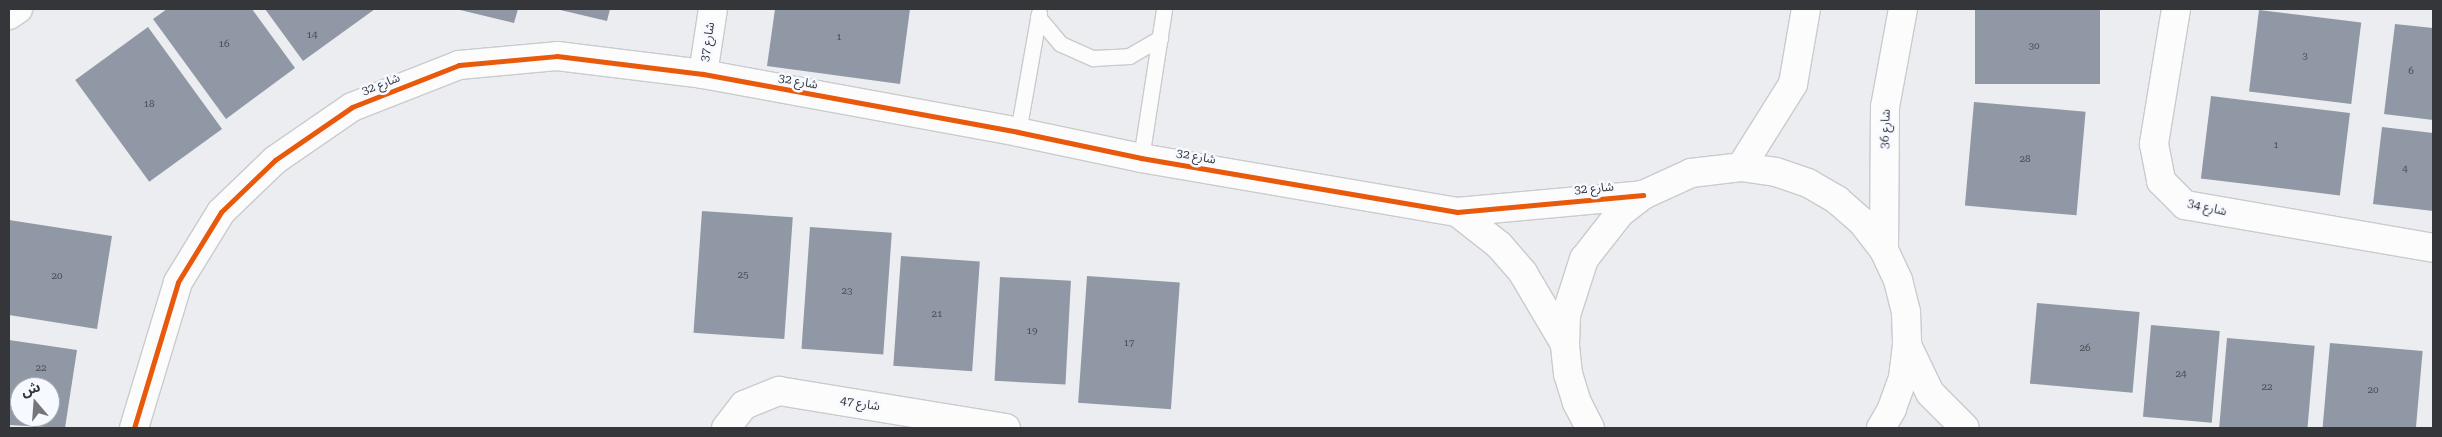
<!DOCTYPE html>
<html>
<head>
<meta charset="utf-8">
<style>
  body { margin:0 }
  #map { position:relative; width:2442px; height:437px; overflow:hidden; background:#ebedf0; font-family:"Roboto Serif","Noto Sans Arabic",serif }
  div>[style] { position:absolute }
  .building>* { inset:0; background:#9198a5; transform-origin:0 0 }
  .roads { filter:drop-shadow(1px 0 #c9cbcd) drop-shadow(-1px 0 #c9cbcd) drop-shadow(0 1px #c9cbcd) drop-shadow(0 -1px #c9cbcd) }
  .lane>* { height:15px; margin:-7.5px; padding:0 7.5px; transform-origin:7.5px; border-radius:7.5px; background:#fcfcfd }
  .street>* { height:28px; margin:-14px; padding:0 14px; transform-origin:14px; border-radius:14px; background:#fcfcfd }
  .cycleway>* { height:5px; margin:-2.5px; padding:0 2.5px; transform-origin:2.5px; border-radius:2.5px; background:#e8590c }
  span { translate:-50% -50%; white-space:nowrap; text-align:center; line-height:1.15; -webkit-text-stroke:5px #f6f9ff; paint-order:stroke }
  .number-label { font-size:10px; color:#4b4e54 }
  .number-label span { -webkit-text-stroke-width:0 }
  .street-label { font-size:12px; color:#343639 }
  .frame { position:absolute; inset:0; border:10px solid #343639; pointer-events:none }
  .north { position:absolute; left:10px; top:377px; width:50px; height:50px; box-sizing:border-box; background:#f6f9ff; border:1px solid #a8abb0; border-radius:50%; rotate:342deg; font-size:14px; font-weight:700; line-height:20px; text-align:center; color:#343639 }
  .north::after { content:''; display:block; margin:auto; width:18px; height:22px; background:#747679; clip-path:polygon(50% 0,100% 100%,50% 72%,0 100%) }
</style>
</head>
<body>
<div id="map">
  <div class="building">
    <i style="clip-path:polygon(167px 9px,252px 9px,295px 68px,226px 119px,153px 19px)"></i>
    <i style="clip-path:polygon(265px 9px,375px 9px,303px 61px)"></i>
    <i style="clip-path:polygon(456px 9px,518px 9px,514px 23px)"></i>
    <i style="clip-path:polygon(556px 9px,610px 9px,607px 21px)"></i>
    <i style="clip-path:polygon(775px 9px,910px 9px,900px 84px,767px 66px)"></i>
    <i style="left:1975px;top:9px;width:125px;height:75px"></i>
    <i style="left:2259px;top:10px;width:103px;height:82px;rotate:7deg"></i>
    <i style="clip-path:polygon(2395px 24px,2433px 28px,2433px 120px,2384px 114px)"></i>
    <i style="left:148px;top:27px;width:126px;height:90px;rotate:54deg"></i>
    <i style="left:2211px;top:96px;width:140px;height:83px;rotate:7deg"></i>
    <i style="left:1974px;top:102px;width:112px;height:104px;rotate:5deg"></i>
    <i style="clip-path:polygon(2382px 127px,2433px 133px,2433px 211px,2373px 204px)"></i>
    <i style="left:702px;top:211px;width:91px;height:122px;rotate:4deg"></i>
    <i style="clip-path:polygon(9px 220px,112px 236px,97px 329px,9px 315px)"></i>
    <i style="left:810px;top:227px;width:82px;height:122px;rotate:4deg"></i>
    <i style="left:901px;top:256px;width:79px;height:110px;rotate:4deg"></i>
    <i style="left:1087px;top:276px;width:93px;height:127px;rotate:4deg"></i>
    <i style="left:1000px;top:277px;width:71px;height:104px;rotate:3deg"></i>
    <i style="left:2037px;top:303px;width:103px;height:81px;rotate:5deg"></i>
    <i style="left:2151px;top:325px;width:69px;height:92px;rotate:5deg"></i>
    <i style="left:2227px;top:338px;width:88px;height:90px;rotate:5deg"></i>
    <i style="clip-path:polygon(evenodd,9px 340px,77px 350px,65px 428px,9px 425px,9px 340px,20px 387px,50px 387px,50px 417px,20px 417px,20px 387px)"></i>
    <i style="left:2330px;top:343px;width:93px;height:85px;rotate:5deg"></i>
  </div>
  <div class="roads">
    <div class="lane">
      <i style="left:1038px;top:17px;width:35px;rotate:50deg"></i>
      <i style="left:1061px;top:44px;width:35px;rotate:24deg"></i>
      <i style="left:1093px;top:58px;width:36px;rotate:-3deg"></i>
      <i style="left:1129px;top:56px;width:36px;rotate:-30deg"></i>
      <i style="left:1018px;top:132px;width:121px;rotate:-80deg"></i>
      <i style="left:1141px;top:158px;width:151px;rotate:-81.2deg"></i>
    </div>
    <div class="street">
      <i style="left:2176px;top:9px;width:137px;rotate:99.3deg"></i>
      <i style="left:2154px;top:144px;width:38px;rotate:79deg"></i>
      <i style="left:2161px;top:181px;width:34px;rotate:45deg"></i>
      <i style="left:2185px;top:205px;width:252px;rotate:9.8deg"></i>
      <i style="left:9px;top:15px;width:11px;rotate:-34deg"></i>
      <i style="left:703px;top:74px;width:66px;rotate:-81.3deg"></i>
      <i style="left:1741px;top:167px;width:98px;rotate:-57.9deg"></i>
      <i style="left:1793px;top:84px;width:76px;rotate:-80.2deg"></i>
      <i style="left:1457px;top:212px;width:53px;rotate:38.2deg"></i>
      <i style="left:1499px;top:245px;width:37px;rotate:49deg"></i>
      <i style="left:1523px;top:273px;width:82px;rotate:59.4deg"></i>
      <i style="left:1884px;top:250px;width:143px;rotate:-89.6deg"></i>
      <i style="left:1885px;top:107px;width:100px;rotate:-79.6deg"></i>
      <i style="left:1907px;top:345px;width:53px;rotate:64.4deg"></i>
      <i style="left:1930px;top:393px;width:49px;rotate:45deg"></i>
      <i style="left:134px;top:428px;width:152px;rotate:-73.2deg"></i>
      <i style="left:178px;top:282px;width:82px;rotate:-58.4deg"></i>
      <i style="left:221px;top:212px;width:75px;rotate:-43.9deg"></i>
      <i style="left:275px;top:160px;width:93px;rotate:-34.5deg"></i>
      <i style="left:352px;top:107px;width:115px;rotate:-21.4deg"></i>
      <i style="left:459px;top:65px;width:98px;rotate:-5.2deg"></i>
      <i style="left:557px;top:56px;width:147px;rotate:7deg"></i>
      <i style="left:703px;top:74px;width:320px;rotate:10.4deg"></i>
      <i style="left:1018px;top:132px;width:126px;rotate:11.9deg"></i>
      <i style="left:1141px;top:158px;width:321px;rotate:9.7deg"></i>
      <i style="left:1457px;top:212px;width:187px;rotate:-5.2deg"></i>
      <i style="left:726px;top:428px;width:29px;rotate:-52deg"></i>
      <i style="left:744px;top:405px;width:38px;rotate:-22deg"></i>
      <i style="left:779px;top:391px;width:230px;rotate:9.3deg"></i>
      <i style="left:1590px;top:428px;width:28px;rotate:-117deg"></i>
      <i style="left:1577px;top:403px;width:30px;rotate:-107deg"></i>
      <i style="left:1568px;top:374px;width:30px;rotate:-96deg"></i>
      <i style="left:1565px;top:344px;width:29px;rotate:-88deg"></i>
      <i style="left:1566px;top:315px;width:59px;rotate:-72.2deg"></i>
      <i style="left:1584px;top:259px;width:58px;rotate:-52deg"></i>
      <i style="left:1620px;top:213px;width:29px;rotate:-38deg"></i>
      <i style="left:1643px;top:195px;width:53px;rotate:-24.6deg"></i>
      <i style="left:1691px;top:173px;width:50px;rotate:-6.8deg"></i>
      <i style="left:1741px;top:167px;width:35px;rotate:8deg"></i>
      <i style="left:1776px;top:172px;width:34px;rotate:19deg"></i>
      <i style="left:1808px;top:183px;width:34px;rotate:30deg"></i>
      <i style="left:1837px;top:200px;width:35px;rotate:41deg"></i>
      <i style="left:1863px;top:223px;width:34px;rotate:52deg"></i>
      <i style="left:1884px;top:250px;width:33px;rotate:65deg"></i>
      <i style="left:1898px;top:280px;width:33px;rotate:76deg"></i>
      <i style="left:1906px;top:312px;width:33px;rotate:88deg"></i>
      <i style="left:1907px;top:345px;width:33px;rotate:97deg"></i>
      <i style="left:1903px;top:378px;width:33px;rotate:110deg"></i>
      <i style="left:1892px;top:409px;width:22px;rotate:120deg"></i>
    </div>
  </div>
  <div class="cycleway">
    <i style="left:134px;top:428px;width:152px;rotate:-73.2deg"></i>
    <i style="left:178px;top:282px;width:82px;rotate:-58.4deg"></i>
    <i style="left:221px;top:212px;width:75px;rotate:-43.9deg"></i>
    <i style="left:275px;top:160px;width:93px;rotate:-34.5deg"></i>
    <i style="left:352px;top:107px;width:115px;rotate:-21.4deg"></i>
    <i style="left:459px;top:65px;width:98px;rotate:-5.2deg"></i>
    <i style="left:557px;top:56px;width:147px;rotate:7deg"></i>
    <i style="left:703px;top:74px;width:320px;rotate:10.4deg"></i>
    <i style="left:1018px;top:132px;width:126px;rotate:11.9deg"></i>
    <i style="left:1141px;top:158px;width:321px;rotate:9.7deg"></i>
    <i style="left:1457px;top:212px;width:187px;rotate:-5.2deg"></i>
  </div>
  <div class="number-label">
    <span style="left:312px;top:35px">14</span>
    <span style="left:839px;top:37px">1</span>
    <span style="left:224px;top:44px">16</span>
    <span style="left:2034px;top:46px">30</span>
    <span style="left:2305px;top:56px">3</span>
    <span style="left:2411px;top:71px">6</span>
    <span style="left:149px;top:104px">18</span>
    <span style="left:2276px;top:145px">1</span>
    <span style="left:2025px;top:159px">28</span>
    <span style="left:2405px;top:169px">4</span>
    <span style="left:743px;top:275px">25</span>
    <span style="left:57px;top:276px">20</span>
    <span style="left:847px;top:291px">23</span>
    <span style="left:937px;top:314px">21</span>
    <span style="left:1032px;top:331px">19</span>
    <span style="left:1129px;top:343px">17</span>
    <span style="left:2085px;top:348px">26</span>
    <span style="left:41px;top:368px">22</span>
    <span style="left:2181px;top:374px">24</span>
    <span style="left:2267px;top:387px">22</span>
    <span style="left:2373px;top:390px">20</span>
  </div>
  <div class="street-label">
    <span style="left:708px;top:42px;rotate:-81deg">شارع 37</span>
    <span style="left:798px;top:82px;rotate:10deg">شارع 32</span>
    <span style="left:381px;top:85px;rotate:-21deg">شارع 32</span>
    <span style="left:1886px;top:129px;rotate:-88deg">شارع 36</span>
    <span style="left:1196px;top:157px;rotate:10deg">شارع 32</span>
    <span style="left:1594px;top:189px;rotate:-5deg">شارع 32</span>
    <span style="left:2207px;top:208px;rotate:13deg">شارع 34</span>
    <span style="left:860px;top:404px;rotate:9deg">شارع 47</span>
  </div>
  <div class="frame"></div>
  <div class="north">ش</div>
</div>
</body>
</html>
